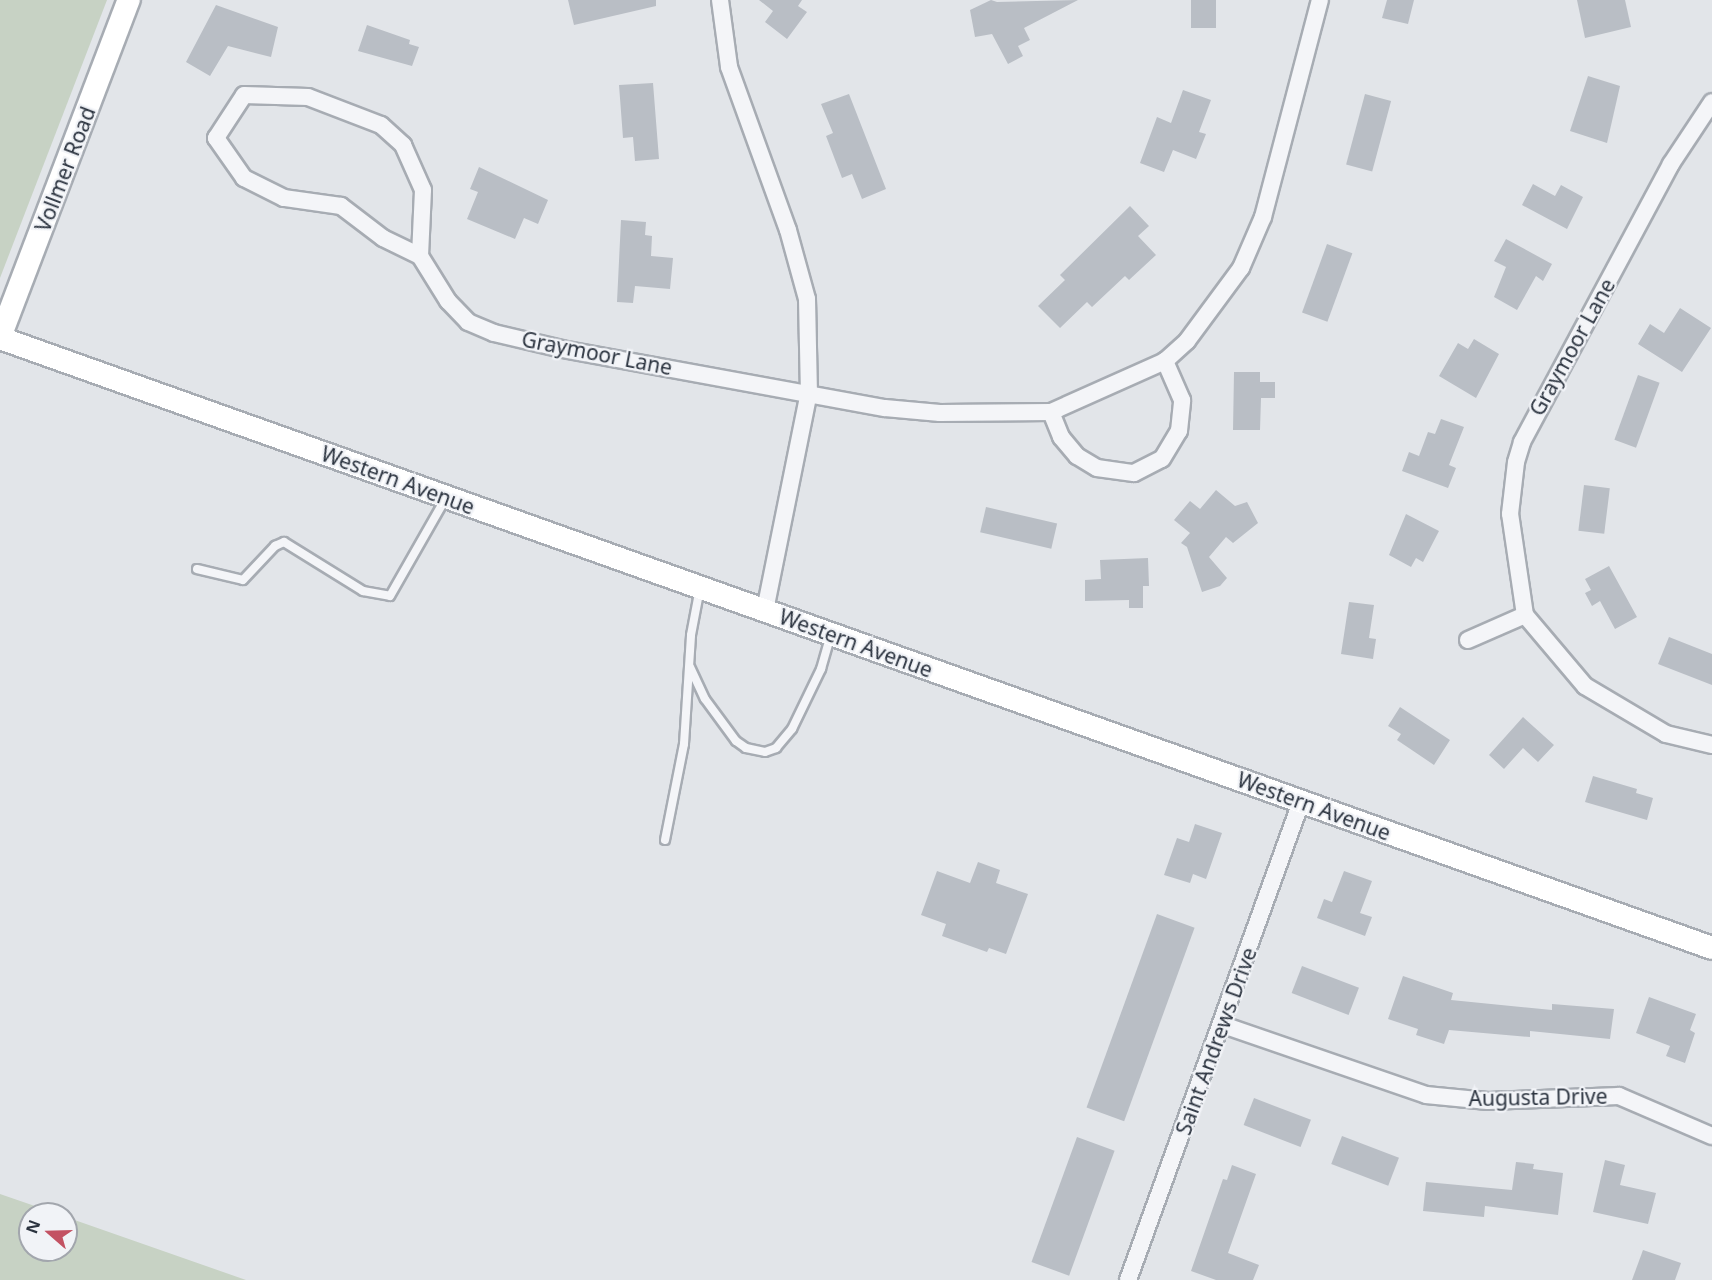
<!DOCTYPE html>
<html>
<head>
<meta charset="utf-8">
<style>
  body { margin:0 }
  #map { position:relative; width:1712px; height:1280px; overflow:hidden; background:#e2e5e9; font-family:"Noto Sans",sans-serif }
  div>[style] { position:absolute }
  .green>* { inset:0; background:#c7d2c4 }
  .building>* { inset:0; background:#b9bec5; transform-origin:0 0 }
  .roads { filter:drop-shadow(2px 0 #a7acb3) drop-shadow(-2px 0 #a7acb3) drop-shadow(0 2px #a7acb3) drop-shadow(0 -2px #a7acb3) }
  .service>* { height:8px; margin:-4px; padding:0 4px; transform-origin:4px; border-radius:4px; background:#f4f5f8 }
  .minor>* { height:16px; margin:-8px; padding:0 8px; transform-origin:8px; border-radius:8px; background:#f4f5f8 }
  .secondary>* { height:22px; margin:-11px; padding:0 11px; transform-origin:11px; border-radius:11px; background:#fff }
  span { translate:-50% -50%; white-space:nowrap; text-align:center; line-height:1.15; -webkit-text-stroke:4.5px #f1f3f7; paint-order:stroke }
  .street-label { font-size:21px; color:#2b333f }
  .north { position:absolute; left:18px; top:1202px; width:60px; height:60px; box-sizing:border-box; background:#f1f3f7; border:2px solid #a2a6ad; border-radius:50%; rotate:290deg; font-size:16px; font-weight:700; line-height:24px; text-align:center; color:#2b333f }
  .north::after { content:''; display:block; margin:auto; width:21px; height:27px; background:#c35263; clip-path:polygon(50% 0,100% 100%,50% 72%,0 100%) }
</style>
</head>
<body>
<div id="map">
  <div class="green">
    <i style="clip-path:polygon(0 0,107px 0,0 278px)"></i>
    <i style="clip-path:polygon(0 1194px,58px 1214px,30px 1214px,30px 1250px,66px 1250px,66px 1217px,246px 1280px,0 1280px)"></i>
  </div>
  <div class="building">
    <i style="clip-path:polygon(568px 0,656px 0,656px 6px,574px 25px)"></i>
    <i style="clip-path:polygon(759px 0,802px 0,798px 6px,807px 12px,787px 39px,765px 22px,773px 11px)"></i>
    <i style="clip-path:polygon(991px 0,997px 2px,1078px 0,1024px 28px,1030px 40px,1018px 46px,1023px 56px,1008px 64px,992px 34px,975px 37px,970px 10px)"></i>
    <i style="left:1191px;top:0;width:25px;height:28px"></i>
    <i style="clip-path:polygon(1387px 0,1414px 0,1408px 24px,1382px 18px)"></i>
    <i style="clip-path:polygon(1577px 0,1625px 0,1631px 27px,1585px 38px)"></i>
    <i style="clip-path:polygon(216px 5px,278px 27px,271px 57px,228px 46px,210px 76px,186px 62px)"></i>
    <i style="clip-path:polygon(367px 25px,410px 40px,409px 44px,419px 47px,412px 66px,358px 51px)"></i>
    <i style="clip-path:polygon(1588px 76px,1620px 86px,1607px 143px,1570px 131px)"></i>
    <i style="clip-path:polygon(653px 83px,659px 159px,635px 161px,633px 137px,623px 138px,619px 85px)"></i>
    <i style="clip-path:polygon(1183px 90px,1211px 100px,1199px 132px,1206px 134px,1196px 159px,1173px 150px,1164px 172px,1140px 163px,1157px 117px,1171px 123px)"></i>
    <i style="clip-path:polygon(849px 94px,886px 189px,862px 199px,852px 174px,842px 178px,826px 136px,833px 133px,821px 104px)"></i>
    <i style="left:1365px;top:94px;width:27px;height:73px;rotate:15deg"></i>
    <i style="clip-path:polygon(479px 167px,548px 200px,538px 224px,524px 218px,515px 239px,467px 219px,478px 192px,470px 189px)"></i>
    <i style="clip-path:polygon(1533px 184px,1555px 196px,1561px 185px,1583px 197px,1567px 229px,1522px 205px)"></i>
    <i style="clip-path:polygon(1130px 206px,1149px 226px,1138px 236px,1156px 255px,1129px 280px,1125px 276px,1092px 307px,1087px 302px,1060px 328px,1038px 306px,1065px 280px,1060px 275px)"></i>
    <i style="clip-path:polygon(621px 220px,646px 222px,645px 235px,652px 236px,651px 256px,673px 258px,670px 289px,635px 286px,633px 303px,617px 302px)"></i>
    <i style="clip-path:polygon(1506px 239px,1552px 264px,1543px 281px,1536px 276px,1517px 310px,1494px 297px,1506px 267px,1494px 261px)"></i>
    <i style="left:1327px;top:244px;width:27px;height:73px;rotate:20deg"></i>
    <i style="clip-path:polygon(1680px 308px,1711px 328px,1682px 372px,1638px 344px,1650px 324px,1664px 333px)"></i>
    <i style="clip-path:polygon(1474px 339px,1499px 354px,1476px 398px,1439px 376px,1458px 343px,1468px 349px)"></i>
    <i style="clip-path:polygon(1234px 372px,1260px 372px,1260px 382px,1275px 382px,1275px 398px,1261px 398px,1260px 430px,1233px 430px)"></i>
    <i style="left:1638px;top:375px;width:23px;height:69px;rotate:20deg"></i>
    <i style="clip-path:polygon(1441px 419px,1464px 427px,1449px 465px,1456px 468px,1448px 488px,1402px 471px,1409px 452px,1419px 456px,1428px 432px,1435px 434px)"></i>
    <i style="left:1584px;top:485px;width:26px;height:46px;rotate:7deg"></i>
    <i style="clip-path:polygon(1216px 490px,1235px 506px,1247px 502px,1258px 523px,1233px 543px,1226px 537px,1209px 557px,1227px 578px,1220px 586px,1202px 592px,1187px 547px,1181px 543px,1190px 533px,1174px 520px,1190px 501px,1200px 509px)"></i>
    <i style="left:986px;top:507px;width:73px;height:26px;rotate:13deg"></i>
    <i style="clip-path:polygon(1406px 514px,1439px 531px,1423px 562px,1416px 558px,1411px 567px,1389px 555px)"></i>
    <i style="clip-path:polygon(1148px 558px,1149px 586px,1143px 586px,1143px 608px,1129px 608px,1129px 600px,1085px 601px,1085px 580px,1101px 579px,1100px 560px)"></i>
    <i style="clip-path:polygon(1609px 566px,1637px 617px,1615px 629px,1600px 601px,1592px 606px,1585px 593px,1591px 590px,1585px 579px)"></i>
    <i style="clip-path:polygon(1349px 602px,1374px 605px,1369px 638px,1376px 639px,1373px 659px,1341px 654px)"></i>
    <i style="clip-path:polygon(1669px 637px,1712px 654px,1712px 685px,1658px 664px)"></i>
    <i style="clip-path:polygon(1400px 707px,1450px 740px,1434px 765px,1397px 740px,1401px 734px,1388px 726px)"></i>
    <i style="clip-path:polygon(1523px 717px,1554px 745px,1538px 762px,1523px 748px,1504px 769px,1489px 755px)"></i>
    <i style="clip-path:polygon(1593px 776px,1637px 789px,1636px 793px,1653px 798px,1647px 820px,1585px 802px)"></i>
    <i style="clip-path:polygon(1195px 824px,1222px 833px,1206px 879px,1193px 874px,1190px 883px,1164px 875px,1177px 838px,1189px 842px)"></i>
    <i style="clip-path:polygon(978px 862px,1000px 870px,996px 883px,1028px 894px,1006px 954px,989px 948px,987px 952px,942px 936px,946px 924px,921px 915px,937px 871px,970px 883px)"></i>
    <i style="clip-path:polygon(1344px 871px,1372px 881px,1360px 913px,1372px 917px,1365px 936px,1317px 918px,1324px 899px,1332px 902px)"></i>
    <i style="left:1157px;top:914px;width:40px;height:206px;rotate:20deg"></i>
    <i style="left:1302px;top:966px;width:61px;height:29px;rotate:21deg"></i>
    <i style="clip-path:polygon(1403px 976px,1453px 993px,1451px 1000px,1552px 1010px,1552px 1004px,1614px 1009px,1610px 1039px,1530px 1031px,1530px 1037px,1449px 1030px,1444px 1044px,1416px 1035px,1418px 1029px,1388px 1019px)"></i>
    <i style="clip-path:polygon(1649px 997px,1696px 1014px,1690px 1030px,1695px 1033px,1685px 1063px,1666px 1056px,1670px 1046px,1636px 1033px)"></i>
    <i style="left:1254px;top:1098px;width:61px;height:29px;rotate:21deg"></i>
    <i style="left:1342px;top:1136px;width:61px;height:30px;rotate:21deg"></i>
    <i style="left:1077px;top:1137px;width:40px;height:133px;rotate:20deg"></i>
    <i style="clip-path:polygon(1605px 1160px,1625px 1165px,1620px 1185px,1656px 1193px,1648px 1224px,1593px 1212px)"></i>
    <i style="clip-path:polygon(1516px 1162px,1534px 1164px,1533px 1169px,1563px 1173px,1558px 1215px,1485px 1206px,1484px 1217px,1423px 1211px,1426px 1182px,1512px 1190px)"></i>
    <i style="clip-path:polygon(1232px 1165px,1256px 1174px,1228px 1253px,1259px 1265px,1253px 1280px,1216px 1280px,1191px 1271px,1223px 1179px,1227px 1180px)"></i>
    <i style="clip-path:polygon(1643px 1250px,1681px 1263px,1675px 1280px,1632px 1280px)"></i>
  </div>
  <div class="roads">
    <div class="service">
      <i style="left:197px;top:569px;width:47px;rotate:13.4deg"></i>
      <i style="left:243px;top:580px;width:47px;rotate:-46.7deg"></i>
      <i style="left:275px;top:546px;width:10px;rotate:-24deg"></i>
      <i style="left:284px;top:542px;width:93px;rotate:31.8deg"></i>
      <i style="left:363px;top:591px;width:27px;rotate:10deg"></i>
      <i style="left:390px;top:596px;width:113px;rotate:-60.3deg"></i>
      <i style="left:690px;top:667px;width:35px;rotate:65deg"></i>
      <i style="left:705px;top:699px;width:52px;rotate:53.6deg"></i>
      <i style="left:736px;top:741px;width:12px;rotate:35deg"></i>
      <i style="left:746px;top:748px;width:19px;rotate:12deg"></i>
      <i style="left:765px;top:752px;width:12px;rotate:-20deg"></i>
      <i style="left:776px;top:748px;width:25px;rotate:-50deg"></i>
      <i style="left:792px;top:729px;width:67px;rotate:-64.2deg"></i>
      <i style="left:821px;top:669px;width:35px;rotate:-74deg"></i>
      <i style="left:665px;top:840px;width:98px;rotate:-78.8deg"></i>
      <i style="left:684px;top:744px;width:109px;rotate:-86.3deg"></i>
      <i style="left:691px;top:635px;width:48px;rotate:-79.2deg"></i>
    </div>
    <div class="minor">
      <i style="left:720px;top:0;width:68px;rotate:82.3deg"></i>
      <i style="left:729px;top:67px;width:173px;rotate:70.1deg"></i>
      <i style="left:788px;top:230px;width:72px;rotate:74.6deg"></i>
      <i style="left:807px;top:299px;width:93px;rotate:88.8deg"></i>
      <i style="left:809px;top:392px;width:223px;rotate:101.4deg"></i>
      <i style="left:420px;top:256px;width:41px;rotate:-154.1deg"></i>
      <i style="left:383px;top:238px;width:53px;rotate:-142.7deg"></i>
      <i style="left:341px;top:206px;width:58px;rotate:-172deg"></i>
      <i style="left:284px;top:198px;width:45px;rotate:-153.4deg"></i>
      <i style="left:244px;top:178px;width:49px;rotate:-125deg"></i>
      <i style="left:216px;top:138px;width:51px;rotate:-56.9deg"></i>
      <i style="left:244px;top:95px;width:64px;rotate:1.8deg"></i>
      <i style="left:308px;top:97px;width:78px;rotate:21deg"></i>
      <i style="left:381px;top:125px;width:30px;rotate:42deg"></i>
      <i style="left:403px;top:145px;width:49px;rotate:66deg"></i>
      <i style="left:423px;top:190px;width:66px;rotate:92.6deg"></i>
      <i style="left:420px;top:256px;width:53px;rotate:58.1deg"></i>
      <i style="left:448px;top:301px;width:29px;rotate:46deg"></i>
      <i style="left:468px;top:322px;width:28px;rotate:23deg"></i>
      <i style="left:494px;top:333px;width:70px;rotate:13.2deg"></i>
      <i style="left:562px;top:349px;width:328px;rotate:10.4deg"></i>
      <i style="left:885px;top:408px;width:55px;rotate:5.2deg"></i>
      <i style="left:940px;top:413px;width:111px;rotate:-0.5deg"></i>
      <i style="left:1051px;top:412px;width:125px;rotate:-24.1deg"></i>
      <i style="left:1051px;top:412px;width:27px;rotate:68deg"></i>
      <i style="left:1061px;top:437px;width:25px;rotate:50deg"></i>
      <i style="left:1077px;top:456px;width:23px;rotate:31deg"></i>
      <i style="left:1097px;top:468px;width:37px;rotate:8deg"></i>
      <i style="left:1134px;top:473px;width:31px;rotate:-27deg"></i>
      <i style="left:1162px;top:459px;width:33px;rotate:-59deg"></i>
      <i style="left:1179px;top:431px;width:31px;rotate:-84deg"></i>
      <i style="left:1182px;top:400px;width:43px;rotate:-113.6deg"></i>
      <i style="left:1165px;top:361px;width:30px;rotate:-42deg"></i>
      <i style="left:1187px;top:341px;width:91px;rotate:-53.5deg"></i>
      <i style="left:1241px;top:268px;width:56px;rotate:-66.7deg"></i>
      <i style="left:1263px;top:217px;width:224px;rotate:-75.3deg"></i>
      <i style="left:1525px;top:615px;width:93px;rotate:49.8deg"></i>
      <i style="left:1585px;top:686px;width:94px;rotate:30.7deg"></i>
      <i style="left:1666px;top:734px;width:47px;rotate:13.4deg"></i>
      <i style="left:1468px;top:640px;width:62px;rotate:-23.7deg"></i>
      <i style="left:1525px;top:615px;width:102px;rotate:-98.4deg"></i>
      <i style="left:1510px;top:514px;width:52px;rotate:-83.4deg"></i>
      <i style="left:1516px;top:462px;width:21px;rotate:-73deg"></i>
      <i style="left:1522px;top:442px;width:315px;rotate:-61.8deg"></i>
      <i style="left:1671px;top:164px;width:74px;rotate:-56.5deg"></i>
      <i style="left:1223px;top:1025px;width:215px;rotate:19deg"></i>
      <i style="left:1426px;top:1095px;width:62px;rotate:5.5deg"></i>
      <i style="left:1488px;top:1101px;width:131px;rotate:-2.2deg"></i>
      <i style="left:1619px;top:1096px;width:101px;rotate:23.3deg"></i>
      <i style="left:1128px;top:1280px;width:508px;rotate:-70.1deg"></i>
    </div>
    <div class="secondary">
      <i style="left:0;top:337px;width:361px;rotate:-69.1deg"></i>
      <i style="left:0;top:338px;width:1817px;rotate:19.61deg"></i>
    </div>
  </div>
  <div class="street-label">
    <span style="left:65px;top:169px;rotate:-69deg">Vollmer Road</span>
    <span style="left:1572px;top:347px;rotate:-61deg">Graymoor Lane</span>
    <span style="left:597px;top:353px;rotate:11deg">Graymoor Lane</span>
    <span style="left:398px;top:480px;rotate:20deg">Western Avenue</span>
    <span style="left:856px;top:643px;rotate:20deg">Western Avenue</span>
    <span style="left:1314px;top:806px;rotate:20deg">Western Avenue</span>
    <span style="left:1216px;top:1041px;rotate:-70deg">Saint Andrews Drive</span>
    <span style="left:1538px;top:1097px;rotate:-1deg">Augusta Drive</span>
  </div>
  <div class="north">N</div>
</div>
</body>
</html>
